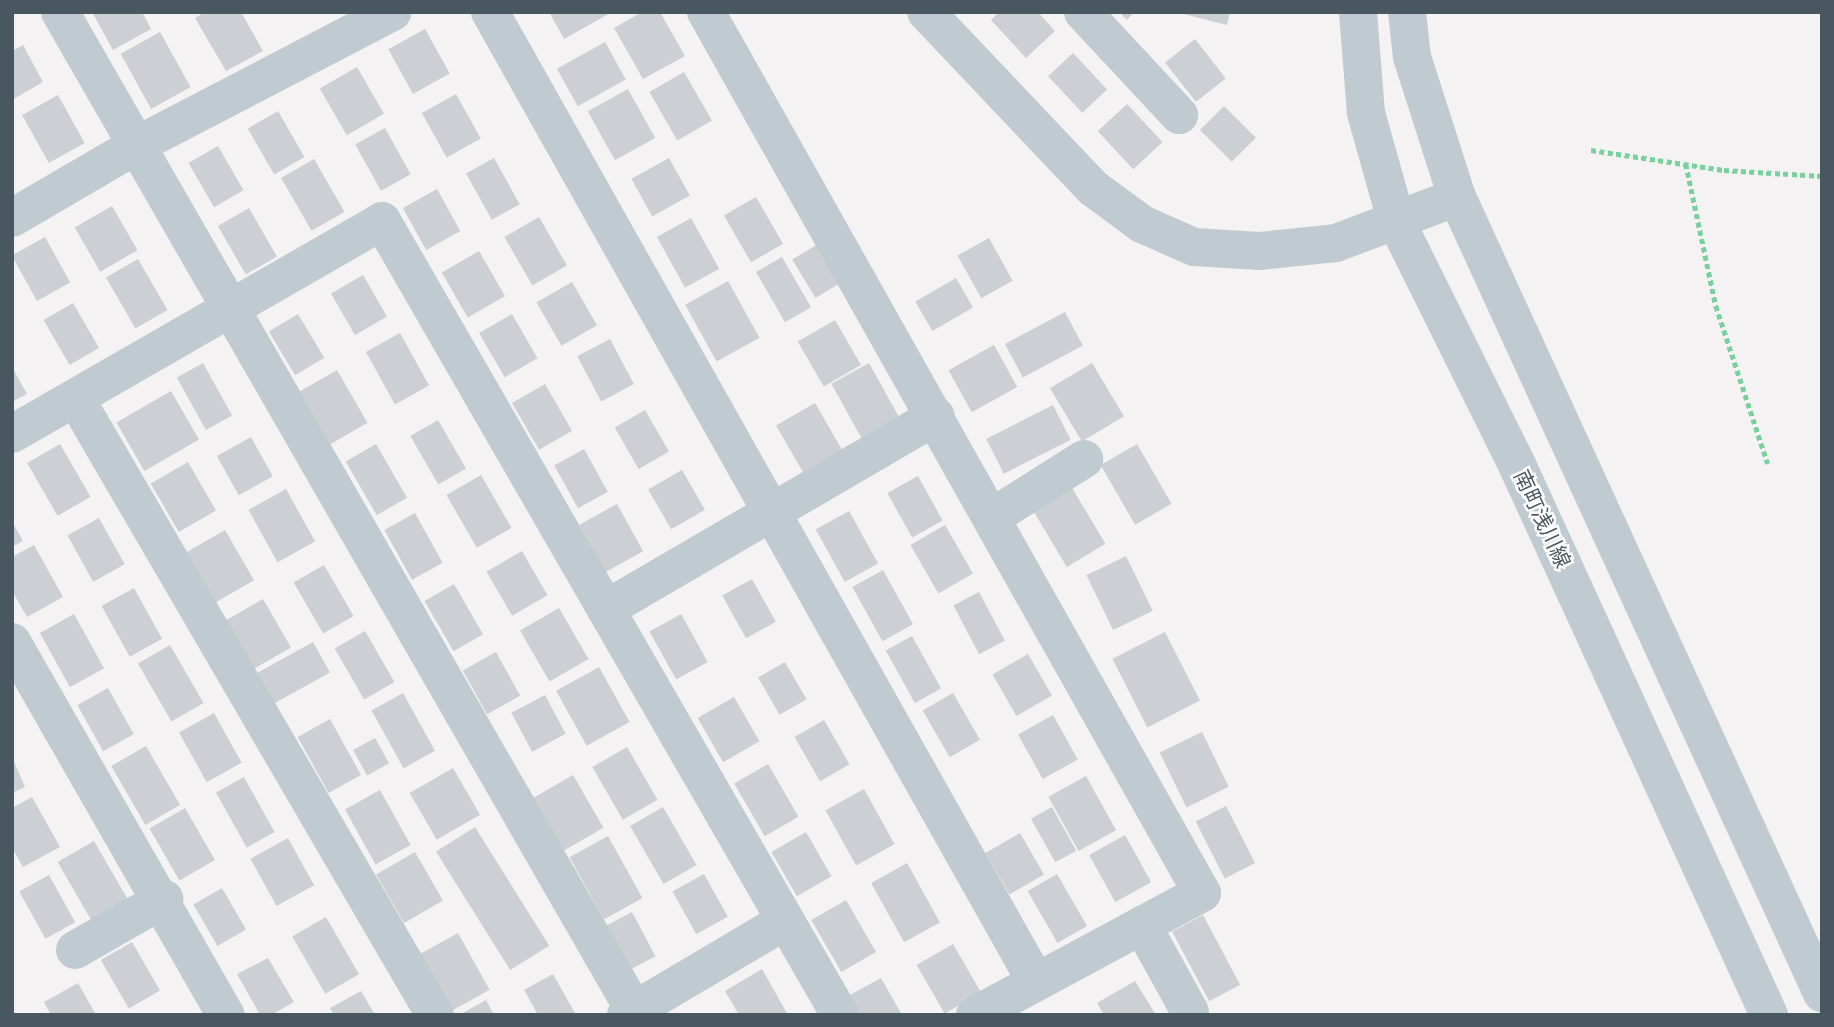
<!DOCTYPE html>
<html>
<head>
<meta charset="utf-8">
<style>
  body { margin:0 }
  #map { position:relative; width:1834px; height:1027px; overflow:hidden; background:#f4f2f2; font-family:Cabin,"Noto Sans JP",sans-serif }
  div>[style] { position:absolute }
  .building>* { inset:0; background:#ccd0d4; transform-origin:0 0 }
  .path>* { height:4.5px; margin-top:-2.25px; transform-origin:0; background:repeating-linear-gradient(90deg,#78d09c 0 5px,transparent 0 8.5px) }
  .minor>* { height:38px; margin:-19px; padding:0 19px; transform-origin:19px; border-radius:19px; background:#c0cbd1 }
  span { translate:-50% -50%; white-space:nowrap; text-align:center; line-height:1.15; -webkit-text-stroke:5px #fff; paint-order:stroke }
  .street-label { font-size:21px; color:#495860 }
  .frame { position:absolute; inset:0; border:14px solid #495860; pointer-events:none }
</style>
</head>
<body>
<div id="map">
  <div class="building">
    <i style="clip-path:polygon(92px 12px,142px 12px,151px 29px,113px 50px)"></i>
    <i style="clip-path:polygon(205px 12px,241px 12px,263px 51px,226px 71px,195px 18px)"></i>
    <i style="clip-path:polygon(549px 12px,612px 12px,564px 39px)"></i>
    <i style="clip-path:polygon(642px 12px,660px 12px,685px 56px,643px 79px,614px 28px)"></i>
    <i style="clip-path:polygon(999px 12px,1038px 12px,1055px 31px,1026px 58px,991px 20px)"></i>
    <i style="clip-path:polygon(1119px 12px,1134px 12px,1127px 20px)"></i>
    <i style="clip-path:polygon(1176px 12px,1230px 12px,1227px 25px)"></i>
    <i style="left:425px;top:29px;width:51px;height:42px;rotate:61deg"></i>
    <i style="left:160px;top:32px;width:63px;height:45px;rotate:61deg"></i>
    <i style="left:1195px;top:39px;width:50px;height:38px;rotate:52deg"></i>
    <i style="left:605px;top:42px;width:43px;height:55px;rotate:61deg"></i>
    <i style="clip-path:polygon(23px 45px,43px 82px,12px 100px,12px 51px)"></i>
    <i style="left:1073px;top:53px;width:50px;height:34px;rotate:47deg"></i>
    <i style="left:357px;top:67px;width:54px;height:43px;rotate:60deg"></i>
    <i style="left:684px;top:72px;width:56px;height:40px;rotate:60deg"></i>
    <i style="left:628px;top:89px;width:56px;height:46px;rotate:61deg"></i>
    <i style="left:456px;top:94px;width:51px;height:39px;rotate:61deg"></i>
    <i style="left:58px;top:95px;width:55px;height:41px;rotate:61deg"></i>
    <i style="left:1127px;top:104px;width:52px;height:40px;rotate:47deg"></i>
    <i style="left:1224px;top:106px;width:45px;height:34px;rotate:45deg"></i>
    <i style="left:278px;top:111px;width:53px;height:35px;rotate:60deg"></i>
    <i style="left:385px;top:128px;width:53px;height:34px;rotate:61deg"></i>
    <i style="left:218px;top:146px;width:51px;height:34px;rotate:60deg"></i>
    <i style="left:494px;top:158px;width:53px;height:32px;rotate:61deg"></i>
    <i style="left:669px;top:158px;width:43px;height:43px;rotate:61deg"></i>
    <i style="left:314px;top:159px;width:61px;height:38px;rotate:60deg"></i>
    <i style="left:437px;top:189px;width:48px;height:39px;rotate:61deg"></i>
    <i style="left:756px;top:197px;width:54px;height:37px;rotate:60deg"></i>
    <i style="left:112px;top:206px;width:51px;height:43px;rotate:60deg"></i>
    <i style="left:249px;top:208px;width:56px;height:36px;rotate:60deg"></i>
    <i style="left:539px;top:217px;width:56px;height:40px;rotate:60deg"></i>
    <i style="left:691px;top:218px;width:58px;height:39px;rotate:61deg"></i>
    <i style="left:45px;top:237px;width:52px;height:38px;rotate:61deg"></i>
    <i style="left:989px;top:238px;width:49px;height:36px;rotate:61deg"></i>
    <i style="left:818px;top:244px;width:45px;height:30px;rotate:59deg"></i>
    <i style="left:479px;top:251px;width:52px;height:43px;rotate:60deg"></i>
    <i style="left:782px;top:257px;width:58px;height:30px;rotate:60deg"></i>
    <i style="left:138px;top:259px;width:59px;height:37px;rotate:60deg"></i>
    <i style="left:363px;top:275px;width:48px;height:37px;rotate:60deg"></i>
    <i style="left:956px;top:278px;width:34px;height:47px;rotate:60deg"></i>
    <i style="left:728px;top:281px;width:65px;height:49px;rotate:61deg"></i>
    <i style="left:572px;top:282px;width:50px;height:41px;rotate:60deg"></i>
    <i style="left:73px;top:303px;width:52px;height:34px;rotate:60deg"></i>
    <i style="left:1065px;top:312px;width:38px;height:68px;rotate:62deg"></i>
    <i style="left:298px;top:314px;width:51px;height:34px;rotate:59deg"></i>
    <i style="left:512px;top:314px;width:51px;height:38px;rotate:60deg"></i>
    <i style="left:835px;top:320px;width:52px;height:43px;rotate:60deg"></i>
    <i style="left:400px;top:333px;width:60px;height:39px;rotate:61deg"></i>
    <i style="left:610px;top:339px;width:51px;height:37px;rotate:62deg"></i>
    <i style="left:994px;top:345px;width:48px;height:52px;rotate:61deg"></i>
    <i style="left:203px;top:363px;width:60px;height:30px;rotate:61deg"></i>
    <i style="left:869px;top:363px;width:70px;height:43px;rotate:61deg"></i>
    <i style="left:1092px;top:363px;width:62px;height:49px;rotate:59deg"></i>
    <i style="clip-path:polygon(12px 367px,27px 394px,12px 402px)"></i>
    <i style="left:337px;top:370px;width:61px;height:43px;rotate:60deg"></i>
    <i style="left:545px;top:384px;width:54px;height:38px;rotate:60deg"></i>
    <i style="left:171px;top:391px;width:56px;height:63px;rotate:60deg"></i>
    <i style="left:815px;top:403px;width:61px;height:45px;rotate:60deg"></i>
    <i style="left:1053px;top:405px;width:39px;height:75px;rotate:63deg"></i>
    <i style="left:645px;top:410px;width:48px;height:35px;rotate:60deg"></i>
    <i style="left:438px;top:420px;width:56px;height:32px;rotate:60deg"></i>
    <i style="left:251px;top:437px;width:45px;height:39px;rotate:61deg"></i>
    <i style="left:60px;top:444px;width:61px;height:38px;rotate:60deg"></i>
    <i style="left:376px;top:444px;width:62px;height:35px;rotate:60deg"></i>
    <i style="left:1137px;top:444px;width:69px;height:42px;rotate:60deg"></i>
    <i style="left:584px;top:449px;width:49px;height:34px;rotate:61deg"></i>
    <i style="left:188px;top:462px;width:56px;height:43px;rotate:60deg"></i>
    <i style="left:682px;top:470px;width:46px;height:39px;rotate:60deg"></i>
    <i style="left:481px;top:475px;width:61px;height:40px;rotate:60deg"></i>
    <i style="left:918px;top:476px;width:51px;height:35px;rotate:61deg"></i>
    <i style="left:1072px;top:488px;width:65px;height:45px;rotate:59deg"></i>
    <i style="left:286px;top:489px;width:60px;height:43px;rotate:61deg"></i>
    <i style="left:617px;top:504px;width:54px;height:43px;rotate:61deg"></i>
    <i style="left:849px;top:511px;width:60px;height:38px;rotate:61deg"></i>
    <i style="left:415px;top:513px;width:57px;height:35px;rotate:61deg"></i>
    <i style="left:99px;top:518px;width:53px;height:36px;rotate:61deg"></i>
    <i style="clip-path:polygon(12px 521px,23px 541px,12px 547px)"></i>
    <i style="left:945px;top:525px;width:56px;height:40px;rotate:60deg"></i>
    <i style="left:225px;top:530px;width:58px;height:44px;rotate:60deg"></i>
    <i style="clip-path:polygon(34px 545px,63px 597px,27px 617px,12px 591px,12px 557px)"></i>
    <i style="left:522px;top:551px;width:51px;height:41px;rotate:60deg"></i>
    <i style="left:1126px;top:556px;width:61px;height:44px;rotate:64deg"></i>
    <i style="left:324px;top:565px;width:59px;height:35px;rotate:60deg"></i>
    <i style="left:883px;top:570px;width:62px;height:35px;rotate:61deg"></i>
    <i style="left:752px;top:579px;width:49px;height:34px;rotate:61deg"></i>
    <i style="left:454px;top:584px;width:58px;height:34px;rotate:60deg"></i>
    <i style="left:134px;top:588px;width:58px;height:37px;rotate:61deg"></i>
    <i style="left:979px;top:592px;width:55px;height:29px;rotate:62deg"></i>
    <i style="left:263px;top:599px;width:56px;height:43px;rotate:60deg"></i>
    <i style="left:559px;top:608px;width:59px;height:45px;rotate:60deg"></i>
    <i style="left:74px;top:614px;width:62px;height:39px;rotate:61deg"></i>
    <i style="left:681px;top:614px;width:55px;height:36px;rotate:61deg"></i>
    <i style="left:365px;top:631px;width:59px;height:35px;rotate:60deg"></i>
    <i style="left:1165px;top:632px;width:77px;height:59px;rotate:63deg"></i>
    <i style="left:912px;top:636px;width:60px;height:30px;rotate:61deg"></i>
    <i style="left:313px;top:642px;width:35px;height:65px;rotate:61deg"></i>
    <i style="left:170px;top:645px;width:67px;height:37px;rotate:60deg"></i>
    <i style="left:496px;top:652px;width:50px;height:38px;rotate:61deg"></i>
    <i style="left:1028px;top:654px;width:48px;height:41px;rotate:60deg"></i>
    <i style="left:785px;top:662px;width:43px;height:31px;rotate:60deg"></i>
    <i style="left:599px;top:667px;width:63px;height:49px;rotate:61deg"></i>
    <i style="left:108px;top:688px;width:53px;height:35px;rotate:61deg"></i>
    <i style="left:403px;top:693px;width:66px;height:36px;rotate:61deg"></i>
    <i style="left:953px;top:693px;width:54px;height:35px;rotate:60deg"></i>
    <i style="left:545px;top:695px;width:44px;height:38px;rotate:62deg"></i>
    <i style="left:734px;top:697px;width:51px;height:42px;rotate:60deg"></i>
    <i style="left:214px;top:713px;width:57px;height:40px;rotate:61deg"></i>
    <i style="left:1053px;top:715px;width:51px;height:40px;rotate:61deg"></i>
    <i style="left:330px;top:719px;width:64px;height:37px;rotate:61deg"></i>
    <i style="left:824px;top:720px;width:51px;height:34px;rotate:60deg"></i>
    <i style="left:1202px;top:732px;width:61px;height:47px;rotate:64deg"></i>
    <i style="left:375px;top:738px;width:29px;height:25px;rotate:61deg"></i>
    <i style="left:146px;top:746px;width:68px;height:40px;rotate:60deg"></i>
    <i style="left:627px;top:747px;width:61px;height:40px;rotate:60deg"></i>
    <i style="clip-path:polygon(12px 757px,25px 787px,12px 793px)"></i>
    <i style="left:768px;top:764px;width:61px;height:39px;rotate:60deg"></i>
    <i style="left:453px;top:768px;width:54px;height:50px;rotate:60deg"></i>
    <i style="left:573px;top:775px;width:61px;height:48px;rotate:60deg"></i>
    <i style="left:1086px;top:776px;width:62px;height:43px;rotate:61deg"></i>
    <i style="left:244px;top:777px;width:63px;height:32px;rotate:61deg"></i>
    <i style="left:864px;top:789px;width:63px;height:44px;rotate:61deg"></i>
    <i style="left:380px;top:790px;width:63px;height:40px;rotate:61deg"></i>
    <i style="clip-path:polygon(32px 797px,60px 847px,23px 867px,12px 848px,12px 808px)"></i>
    <i style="left:1226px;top:806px;width:64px;height:34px;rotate:63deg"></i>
    <i style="left:663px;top:807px;width:67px;height:38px;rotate:60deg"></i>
    <i style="left:1052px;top:807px;width:50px;height:24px;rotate:61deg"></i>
    <i style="left:185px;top:808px;width:60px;height:41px;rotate:60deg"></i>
    <i style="left:475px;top:827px;width:140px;height:46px;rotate:58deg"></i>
    <i style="left:806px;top:832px;width:51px;height:40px;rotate:60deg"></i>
    <i style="left:1020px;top:833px;width:48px;height:40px;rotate:60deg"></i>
    <i style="left:1125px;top:835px;width:54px;height:41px;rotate:61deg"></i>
    <i style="left:608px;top:836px;width:71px;height:44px;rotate:61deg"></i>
    <i style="left:288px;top:838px;width:54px;height:43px;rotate:61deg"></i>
    <i style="left:94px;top:841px;width:72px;height:42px;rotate:60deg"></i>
    <i style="left:415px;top:852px;width:56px;height:45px;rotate:60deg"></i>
    <i style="left:907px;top:863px;width:68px;height:41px;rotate:61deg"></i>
    <i style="left:704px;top:874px;width:49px;height:36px;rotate:61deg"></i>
    <i style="left:1057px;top:874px;width:60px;height:34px;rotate:60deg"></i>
    <i style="left:49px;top:875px;width:54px;height:34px;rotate:61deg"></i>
    <i style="left:222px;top:888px;width:48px;height:33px;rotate:60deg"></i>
    <i style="left:846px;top:900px;width:60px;height:40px;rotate:60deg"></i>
    <i style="left:632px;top:912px;width:50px;height:35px;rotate:62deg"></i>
    <i style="left:1203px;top:915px;width:79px;height:35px;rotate:62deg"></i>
    <i style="left:326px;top:917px;width:66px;height:39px;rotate:60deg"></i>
    <i style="left:458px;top:933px;width:65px;height:44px;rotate:61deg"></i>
    <i style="left:132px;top:942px;width:56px;height:36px;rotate:60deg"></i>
    <i style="left:953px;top:944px;width:56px;height:42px;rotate:60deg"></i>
    <i style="clip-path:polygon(268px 958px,294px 1002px,271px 1015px,260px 1015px,237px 974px)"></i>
    <i style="clip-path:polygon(762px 969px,788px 1015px,739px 1015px,725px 991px)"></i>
    <i style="clip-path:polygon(553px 974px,576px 1015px,538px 1015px,524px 990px)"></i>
    <i style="clip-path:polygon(881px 978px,902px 1015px,859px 1015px,848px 996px)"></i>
    <i style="clip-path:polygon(1135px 981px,1156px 1015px,1104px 1015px,1097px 1003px)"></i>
    <i style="clip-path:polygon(78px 983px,96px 1015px,51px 1015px,44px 1002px)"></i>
    <i style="clip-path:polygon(361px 991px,375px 1015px,334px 1015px,330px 1008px)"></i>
    <i style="clip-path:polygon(486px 1000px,494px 1015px,459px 1015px)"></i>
  </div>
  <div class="path">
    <i style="left:1591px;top:150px;width:134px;rotate:8.6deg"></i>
    <i style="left:1724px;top:170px;width:98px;rotate:3.5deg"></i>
    <i style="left:1686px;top:164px;width:145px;rotate:78.1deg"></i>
    <i style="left:1716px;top:306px;width:166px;rotate:71.8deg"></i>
  </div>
  <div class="minor">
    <i style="left:60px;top:12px;width:1151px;rotate:60.09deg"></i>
    <i style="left:490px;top:12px;width:1111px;rotate:60.62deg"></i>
    <i style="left:706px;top:12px;width:1011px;rotate:60.62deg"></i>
    <i style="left:1202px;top:893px;width:258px;rotate:151.7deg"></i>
    <i style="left:926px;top:12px;width:243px;rotate:46.5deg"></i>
    <i style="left:1093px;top:188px;width:61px;rotate:36.3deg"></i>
    <i style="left:1142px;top:224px;width:57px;rotate:23.9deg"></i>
    <i style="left:1194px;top:247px;width:66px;rotate:3.5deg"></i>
    <i style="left:1260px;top:251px;width:76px;rotate:-6deg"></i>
    <i style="left:1336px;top:243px;width:129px;rotate:-20.8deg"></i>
    <i style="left:1083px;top:12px;width:141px;rotate:47deg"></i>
    <i style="left:1358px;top:12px;width:101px;rotate:85.5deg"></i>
    <i style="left:1366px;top:113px;width:114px;rotate:74.3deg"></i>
    <i style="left:1397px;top:223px;width:272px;rotate:63.6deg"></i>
    <i style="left:1518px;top:467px;width:603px;rotate:65.39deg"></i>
    <i style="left:1407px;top:12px;width:45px;rotate:83.7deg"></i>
    <i style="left:1412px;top:57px;width:147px;rotate:72.2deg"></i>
    <i style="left:1457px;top:197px;width:876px;rotate:65.37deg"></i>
    <i style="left:12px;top:218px;width:145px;rotate:-30.3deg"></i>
    <i style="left:137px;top:145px;width:288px;rotate:-27.5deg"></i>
    <i style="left:76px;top:399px;width:713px;rotate:59.77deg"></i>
    <i style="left:12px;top:434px;width:427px;rotate:-29.9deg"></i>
    <i style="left:382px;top:221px;width:917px;rotate:60.02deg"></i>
    <i style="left:992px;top:517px;width:109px;rotate:-32.2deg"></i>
    <i style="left:606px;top:609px;width:382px;rotate:-30.3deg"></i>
    <i style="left:12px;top:642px;width:430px;rotate:60.2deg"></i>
    <i style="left:1142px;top:925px;width:99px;rotate:61.1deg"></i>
    <i style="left:75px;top:950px;width:103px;rotate:-29.8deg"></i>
    <i style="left:626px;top:1015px;width:185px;rotate:-30.6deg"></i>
  </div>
  <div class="street-label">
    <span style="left:1542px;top:519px;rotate:65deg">南町浅川線</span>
  </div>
  <div class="frame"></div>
</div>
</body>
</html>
